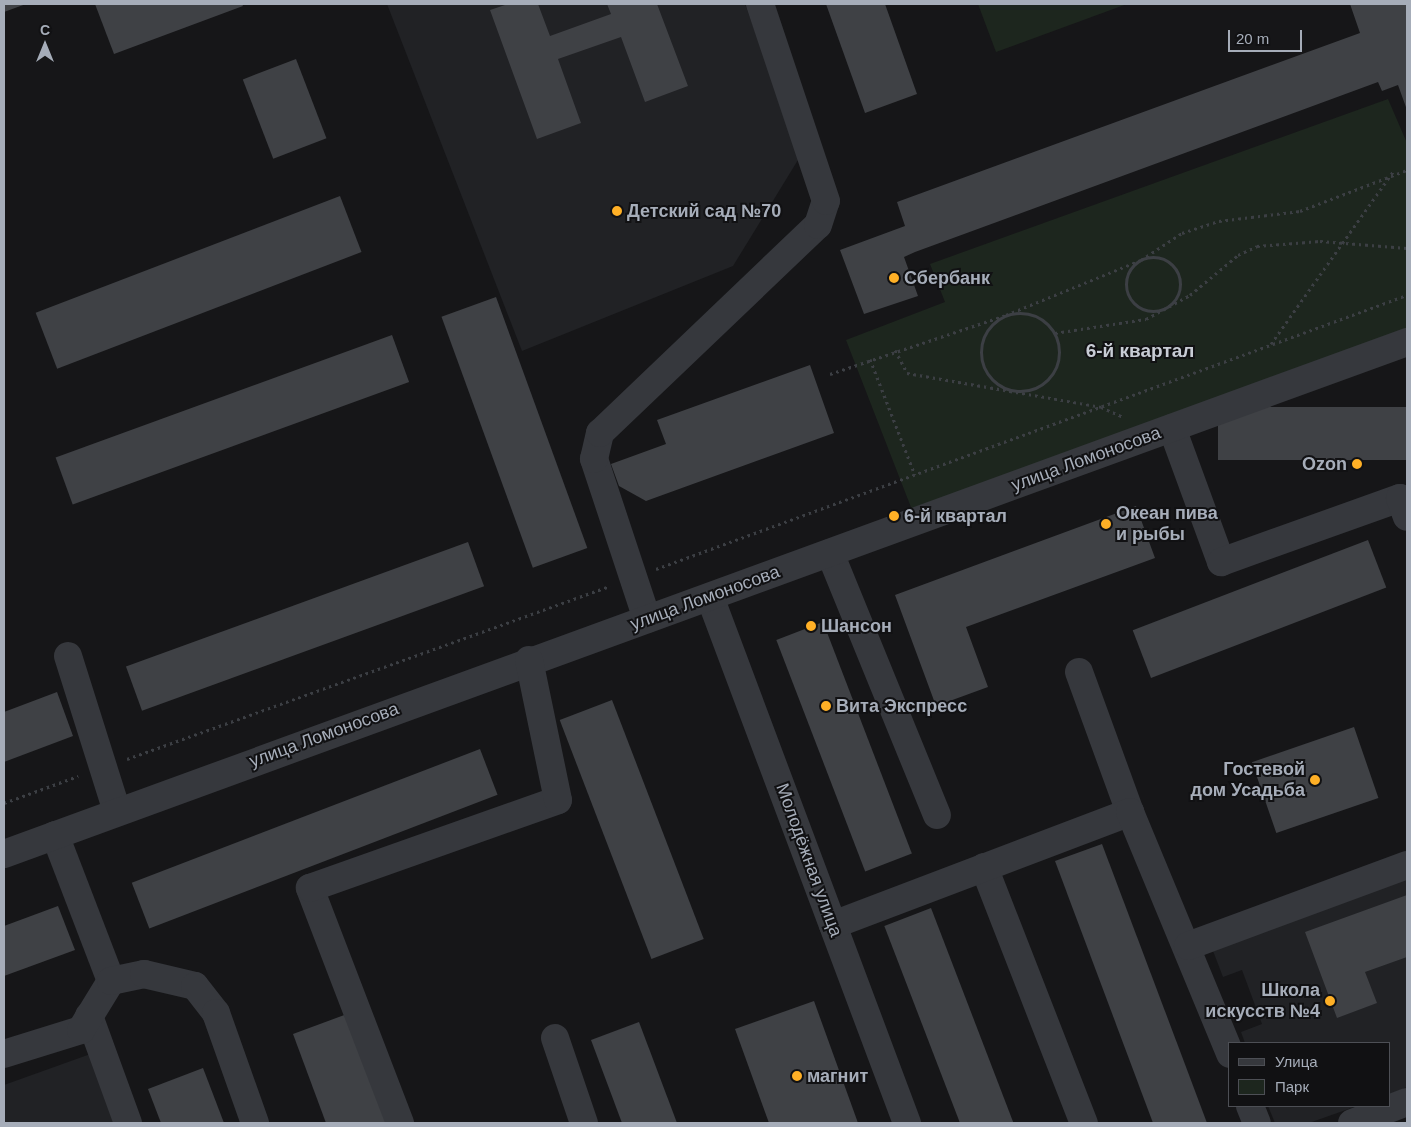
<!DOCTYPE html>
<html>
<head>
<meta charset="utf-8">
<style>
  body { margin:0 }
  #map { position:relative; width:1411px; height:1127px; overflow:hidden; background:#161618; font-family:Arial,sans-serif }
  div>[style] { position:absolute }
  .built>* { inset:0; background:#212225 }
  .green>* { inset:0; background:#1d261e }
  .building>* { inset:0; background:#3f4145; transform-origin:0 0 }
  .path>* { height:3px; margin-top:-1.5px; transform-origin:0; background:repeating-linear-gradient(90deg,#3c3f44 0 2.5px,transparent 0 6.5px) }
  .path>.ring { margin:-1.5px; padding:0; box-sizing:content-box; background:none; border:3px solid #3c3f44; border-radius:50% }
  .minor>* { height:28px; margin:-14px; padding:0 14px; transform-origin:14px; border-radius:14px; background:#36383d }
  .dots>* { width:14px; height:14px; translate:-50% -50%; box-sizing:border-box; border:2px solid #111113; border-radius:50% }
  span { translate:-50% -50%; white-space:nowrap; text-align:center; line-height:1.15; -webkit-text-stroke:4px #111113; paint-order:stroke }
  .poi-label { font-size:18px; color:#a6adb9; font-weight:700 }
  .left { translate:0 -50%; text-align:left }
  .right { translate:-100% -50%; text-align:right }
  .street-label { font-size:18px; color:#a6adb9 }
  .neighbourhood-label { font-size:19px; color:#c8ccd5; font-weight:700 }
  .frame { position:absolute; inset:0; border:5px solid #a6adb9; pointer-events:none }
  .legend { position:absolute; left:1228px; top:1042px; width:162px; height:65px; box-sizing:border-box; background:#111113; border:1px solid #4d4f55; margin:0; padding:6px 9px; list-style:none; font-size:15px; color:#a6adb9 }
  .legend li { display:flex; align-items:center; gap:10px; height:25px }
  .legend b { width:25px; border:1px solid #4d4f55 }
  .north { position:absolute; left:20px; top:20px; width:50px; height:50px; -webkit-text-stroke:4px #111113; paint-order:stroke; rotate:0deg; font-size:14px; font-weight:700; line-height:20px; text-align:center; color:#a6adb9 }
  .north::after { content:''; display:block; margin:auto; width:18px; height:22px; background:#a6adb9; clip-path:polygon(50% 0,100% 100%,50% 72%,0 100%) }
  .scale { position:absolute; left:1228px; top:30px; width:74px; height:22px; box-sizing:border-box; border:2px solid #a6adb9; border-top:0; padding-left:6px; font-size:15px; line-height:18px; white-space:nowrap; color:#a6adb9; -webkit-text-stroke:4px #111113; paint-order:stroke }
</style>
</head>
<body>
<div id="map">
  <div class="built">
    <i style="clip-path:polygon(387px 4px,745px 4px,801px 155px,733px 266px,522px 351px)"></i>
    <i style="clip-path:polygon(1407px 871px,1407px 1087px,1390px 1094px,1390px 1043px,1245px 1043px,1241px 1032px,1262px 1024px,1242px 970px,1223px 977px,1210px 943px)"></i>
    <i style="clip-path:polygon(96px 1052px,122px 1123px,4px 1123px,4px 1085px)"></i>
    <i style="clip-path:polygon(1268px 1106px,1357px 1106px,1309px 1123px,1275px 1123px)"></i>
  </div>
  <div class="green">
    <i style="clip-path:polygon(978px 4px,1127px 4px,996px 52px)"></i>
    <i style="clip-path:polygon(1388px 99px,1407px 143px,1407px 335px,914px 515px,846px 340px,945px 302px,930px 264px)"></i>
  </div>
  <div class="building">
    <i style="clip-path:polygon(4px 4px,26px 4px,4px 12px)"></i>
    <i style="clip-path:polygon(95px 4px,242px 4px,243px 6px,114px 54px)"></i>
    <i style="clip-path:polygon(508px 4px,538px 4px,550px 36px,611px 14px,607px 4px,657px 4px,688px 86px,645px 102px,621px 37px,558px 59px,581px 123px,537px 139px,490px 10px)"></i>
    <i style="clip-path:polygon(826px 4px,885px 4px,917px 94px,865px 113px)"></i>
    <i style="clip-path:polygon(1350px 4px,1407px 4px,1407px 110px,1398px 85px,1382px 91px,1378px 82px,915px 252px,904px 257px,918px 296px,864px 314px,840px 250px,905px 226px,897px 202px,1360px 33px)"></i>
    <i style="left:296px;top:59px;width:85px;height:57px;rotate:69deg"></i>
    <i style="left:340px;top:196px;width:60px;height:326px;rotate:69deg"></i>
    <i style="left:496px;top:297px;width:267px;height:58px;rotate:70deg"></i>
    <i style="left:392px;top:335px;width:50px;height:358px;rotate:70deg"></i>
    <i style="clip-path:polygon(810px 365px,834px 433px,646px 501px,619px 486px,611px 464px,666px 444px,657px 420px)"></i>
    <i style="left:1407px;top:407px;width:53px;height:189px;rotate:90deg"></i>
    <i style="clip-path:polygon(1136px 506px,1155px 558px,966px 627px,988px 687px,936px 706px,895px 595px)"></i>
    <i style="left:1368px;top:540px;width:51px;height:252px;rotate:69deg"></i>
    <i style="left:468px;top:542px;width:47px;height:364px;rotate:70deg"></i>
    <i style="left:823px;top:622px;width:248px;height:50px;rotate:69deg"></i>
    <i style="clip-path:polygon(57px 692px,73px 736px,4px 762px,4px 712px)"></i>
    <i style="left:612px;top:700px;width:256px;height:56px;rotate:69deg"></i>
    <i style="left:1354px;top:727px;width:75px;height:108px;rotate:71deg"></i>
    <i style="left:480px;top:749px;width:49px;height:373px;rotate:69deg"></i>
    <i style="clip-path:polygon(1102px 844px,1183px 1059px,1207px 1123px,1153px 1123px,1055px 861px)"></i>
    <i style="clip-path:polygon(1407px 895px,1407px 957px,1365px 972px,1377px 1003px,1337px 1018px,1305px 932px)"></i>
    <i style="clip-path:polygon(58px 906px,75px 950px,4px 976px,4px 926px)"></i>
    <i style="left:931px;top:908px;width:230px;height:50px;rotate:69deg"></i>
    <i style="clip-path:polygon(814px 1001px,858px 1123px,769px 1123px,735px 1029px)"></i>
    <i style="clip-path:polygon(347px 1014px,387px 1123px,326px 1123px,293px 1034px)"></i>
    <i style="clip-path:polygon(639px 1022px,677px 1123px,622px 1123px,591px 1040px)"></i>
    <i style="clip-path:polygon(203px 1068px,224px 1123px,161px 1123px,148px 1089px)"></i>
  </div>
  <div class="path">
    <i class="ring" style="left:1126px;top:257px;width:51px;height:51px"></i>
    <i class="ring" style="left:981px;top:313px;width:75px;height:75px"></i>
    <i style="left:1055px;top:333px;width:92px;rotate:-8.7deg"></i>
    <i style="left:1146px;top:319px;width:50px;rotate:-28.6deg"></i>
    <i style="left:1190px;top:295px;width:62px;rotate:-39.8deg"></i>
    <i style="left:1238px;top:255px;width:21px;rotate:-25deg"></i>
    <i style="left:1257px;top:246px;width:63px;rotate:-4.5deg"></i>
    <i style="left:1320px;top:241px;width:87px;rotate:4.6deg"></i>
    <i style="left:1271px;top:344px;width:211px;rotate:-54.7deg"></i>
    <i style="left:895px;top:350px;width:26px;rotate:62deg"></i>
    <i style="left:907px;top:373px;width:197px;rotate:9.9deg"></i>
    <i style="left:1101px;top:407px;width:24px;rotate:24deg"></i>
    <i style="left:870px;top:359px;width:124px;rotate:68.8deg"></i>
    <i style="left:830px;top:374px;width:186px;rotate:-18.5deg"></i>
    <i style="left:1006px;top:315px;width:146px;rotate:-22.2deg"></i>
    <i style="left:1141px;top:260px;width:49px;rotate:-33.4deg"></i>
    <i style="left:1182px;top:233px;width:39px;rotate:-18deg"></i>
    <i style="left:1219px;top:221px;width:82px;rotate:-7deg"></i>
    <i style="left:1300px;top:211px;width:115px;rotate:-21deg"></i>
    <i style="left:656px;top:569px;width:799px;rotate:-20.04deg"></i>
    <i style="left:127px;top:759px;width:513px;rotate:-19.71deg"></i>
    <i style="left:4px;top:803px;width:79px;rotate:-20deg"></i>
  </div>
  <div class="minor">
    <i style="left:1172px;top:428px;width:143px;rotate:69.9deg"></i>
    <i style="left:1221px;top:562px;width:190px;rotate:-19.7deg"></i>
    <i style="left:1400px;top:498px;width:20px;rotate:70deg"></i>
    <i style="left:830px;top:553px;width:283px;rotate:67.8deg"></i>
    <i style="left:710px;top:597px;width:562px;rotate:69.47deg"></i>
    <i style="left:647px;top:619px;width:169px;rotate:-108.3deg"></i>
    <i style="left:594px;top:459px;width:27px;rotate:-77deg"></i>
    <i style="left:600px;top:433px;width:301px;rotate:-43.7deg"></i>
    <i style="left:818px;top:225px;width:25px;rotate:-72deg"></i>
    <i style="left:826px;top:201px;width:208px;rotate:-108.5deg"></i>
    <i style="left:68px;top:656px;width:163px;rotate:72.5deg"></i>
    <i style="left:1079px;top:672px;width:149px;rotate:70deg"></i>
    <i style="left:55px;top:835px;width:156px;rotate:69deg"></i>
    <i style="left:4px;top:854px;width:1494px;rotate:-20.05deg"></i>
    <i style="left:984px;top:867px;width:275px;rotate:68.7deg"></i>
    <i style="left:833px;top:925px;width:318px;rotate:-20.8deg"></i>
    <i style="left:1130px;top:812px;width:262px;rotate:67.5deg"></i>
    <i style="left:1188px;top:946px;width:233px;rotate:-20.3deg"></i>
    <i style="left:89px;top:1016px;width:114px;rotate:70deg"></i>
    <i style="left:555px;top:1038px;width:90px;rotate:71.2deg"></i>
    <i style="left:4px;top:1054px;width:81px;rotate:-17.3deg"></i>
    <i style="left:81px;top:1030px;width:57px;rotate:-58.5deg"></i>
    <i style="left:111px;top:981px;width:34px;rotate:-12deg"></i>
    <i style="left:144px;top:974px;width:52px;rotate:13.2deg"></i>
    <i style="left:195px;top:986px;width:34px;rotate:52deg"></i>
    <i style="left:216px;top:1013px;width:117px;rotate:70.5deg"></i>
    <i style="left:1250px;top:1106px;width:18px;rotate:68deg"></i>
    <i style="left:400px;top:1123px;width:252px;rotate:-111deg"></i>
    <i style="left:310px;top:888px;width:263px;rotate:-19.5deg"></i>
    <i style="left:558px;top:800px;width:143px;rotate:-101.7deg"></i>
    <i style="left:1352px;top:1123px;width:59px;rotate:-20.9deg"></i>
  </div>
  <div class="dots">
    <i style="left:617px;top:211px;background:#ffb026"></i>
    <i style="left:894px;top:278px;background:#ffb026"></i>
    <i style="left:1357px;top:464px;background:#ffb026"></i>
    <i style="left:894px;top:516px;background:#ffb026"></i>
    <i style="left:1106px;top:524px;background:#ffb026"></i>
    <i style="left:811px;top:626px;background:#ffb026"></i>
    <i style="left:826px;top:706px;background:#ffb026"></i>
    <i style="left:1315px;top:780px;background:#ffb026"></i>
    <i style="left:1330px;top:1001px;background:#ffb026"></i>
    <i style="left:797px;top:1076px;background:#ffb026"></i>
  </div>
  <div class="poi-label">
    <span class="left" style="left:627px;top:211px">Детский сад №70</span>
    <span class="left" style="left:904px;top:278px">Сбербанк</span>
    <span class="right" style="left:1347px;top:464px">Ozon</span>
    <span class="left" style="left:1116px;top:524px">Океан пива<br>и рыбы</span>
    <span class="left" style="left:904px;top:516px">6-й квартал</span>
    <span class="left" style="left:821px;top:626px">Шансон</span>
    <span class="left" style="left:836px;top:706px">Вита Экспресс</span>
    <span class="right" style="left:1305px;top:780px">Гостевой<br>дом Усадьба</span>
    <span class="right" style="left:1320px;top:1001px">Школа<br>искусств №4</span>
    <span class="left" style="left:807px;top:1076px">магнит</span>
  </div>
  <div class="street-label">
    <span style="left:1086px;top:459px;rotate:-20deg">улица Ломоносова</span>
    <span style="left:705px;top:598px;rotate:-20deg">улица Ломоносова</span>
    <span style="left:324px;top:735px;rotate:-20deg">улица Ломоносова</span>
    <span style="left:809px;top:860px;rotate:70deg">Молодёжная улица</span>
  </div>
  <div class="neighbourhood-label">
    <span style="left:1140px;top:351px">6-й квартал</span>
  </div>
  <div class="frame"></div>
  <ul class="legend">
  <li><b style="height:6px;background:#36383d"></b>Улица</li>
  <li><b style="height:14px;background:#1d261e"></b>Парк</li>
  </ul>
  <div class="north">С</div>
  <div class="scale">20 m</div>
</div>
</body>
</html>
